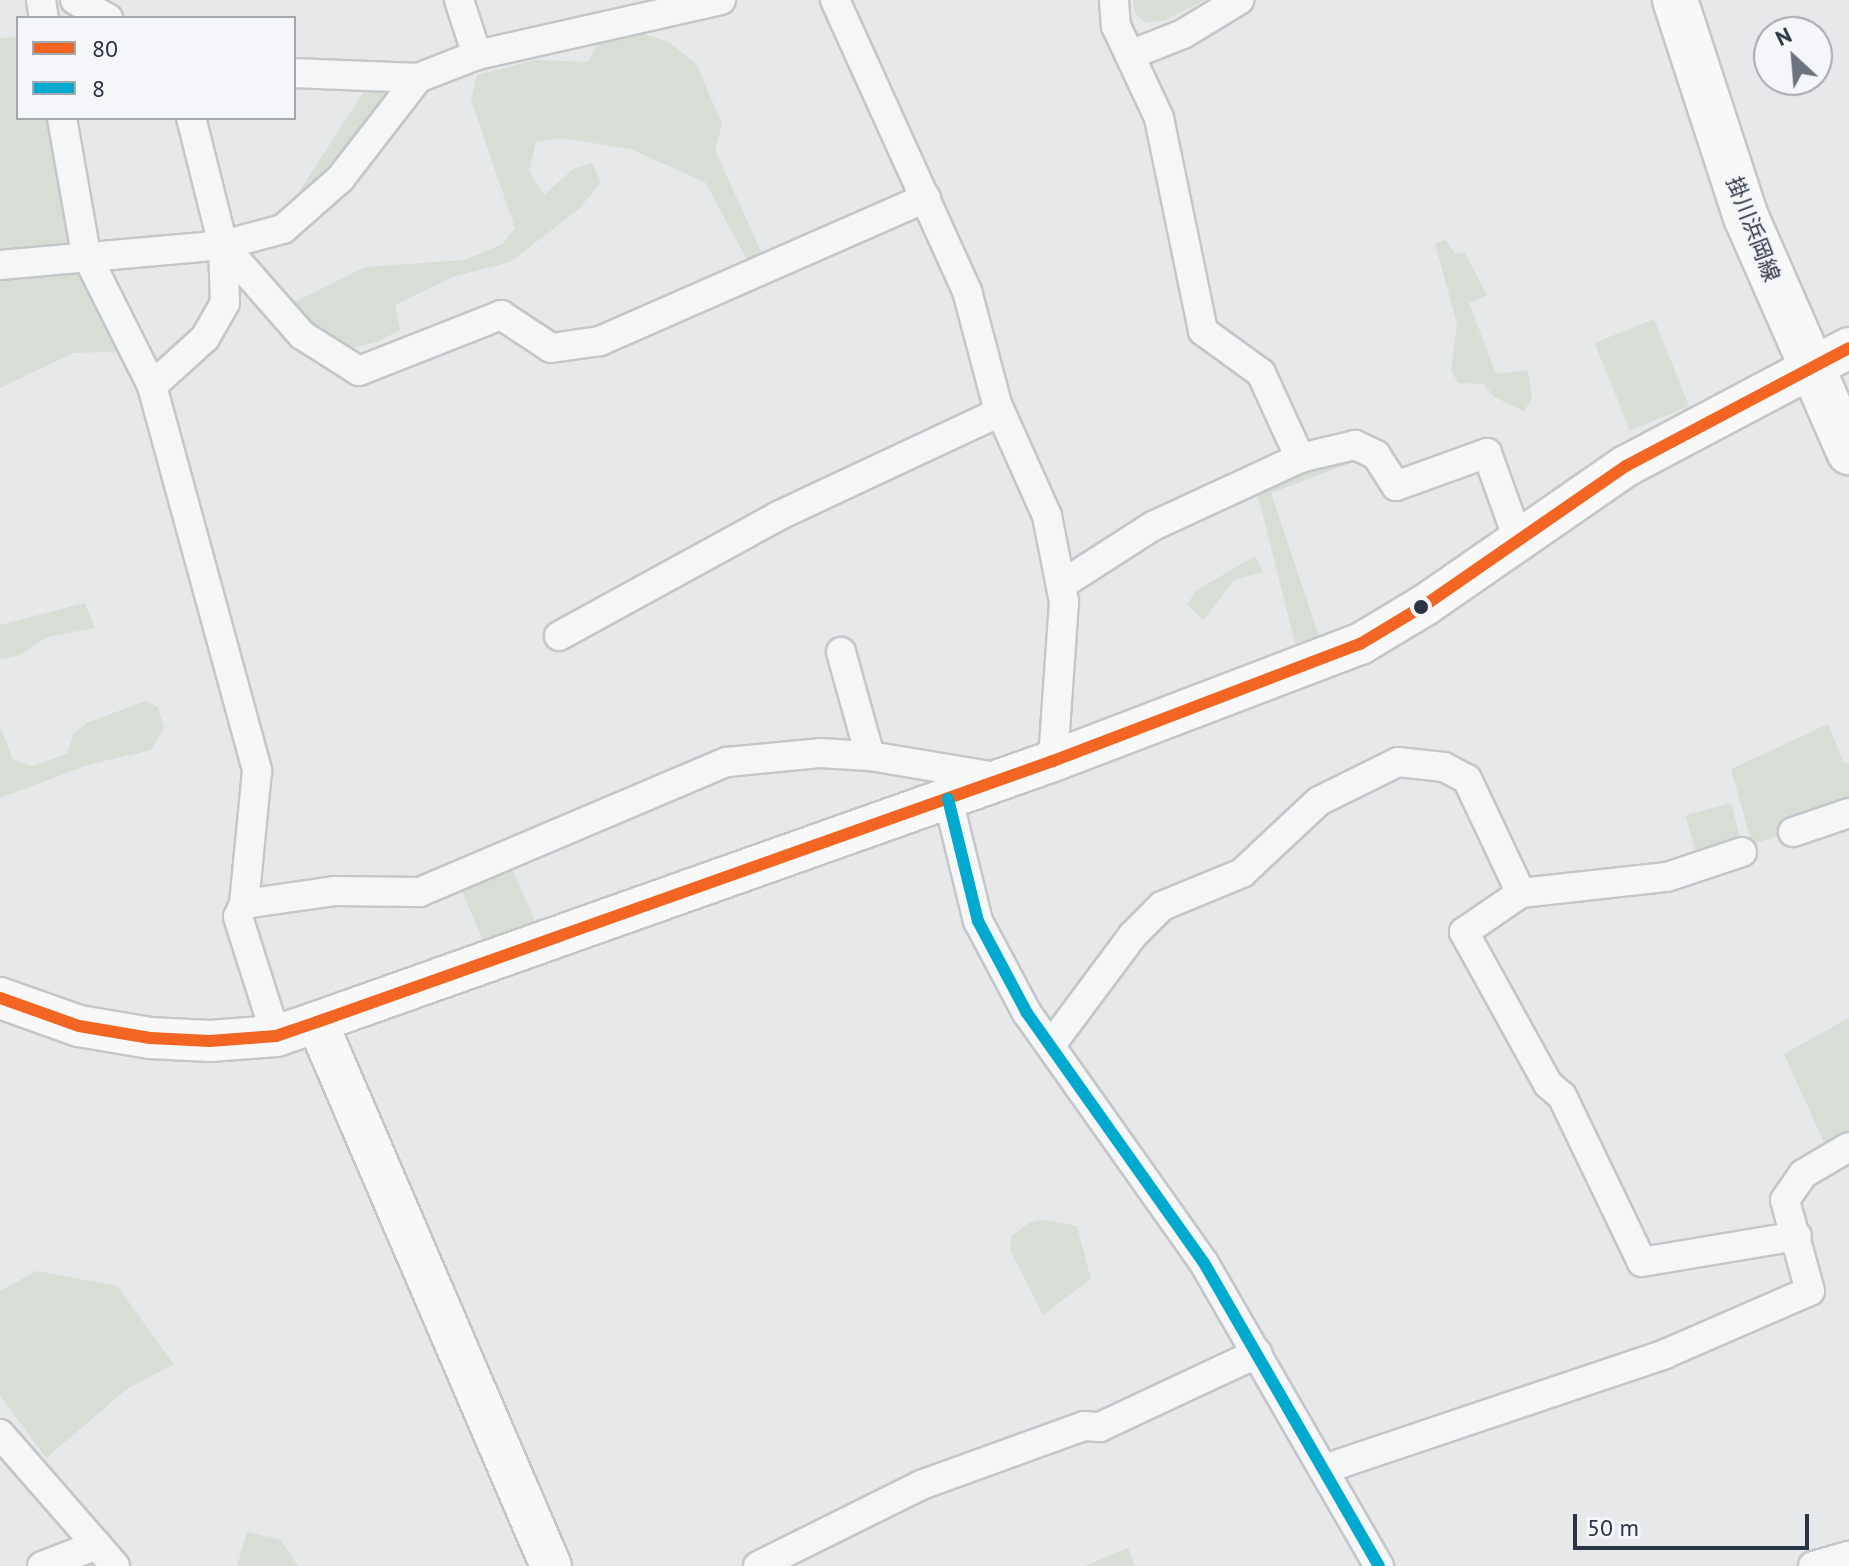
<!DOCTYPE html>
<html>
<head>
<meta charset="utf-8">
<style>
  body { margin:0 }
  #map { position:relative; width:1849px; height:1566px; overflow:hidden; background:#e6e8ea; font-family:"PT Sans","Noto Sans JP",sans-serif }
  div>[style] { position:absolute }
  .green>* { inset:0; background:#d6ded6; transform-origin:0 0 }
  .roads { filter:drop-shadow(2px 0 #c4c6c8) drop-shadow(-2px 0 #c4c6c8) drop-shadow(0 2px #c4c6c8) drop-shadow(0 -2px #c4c6c8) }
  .street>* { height:28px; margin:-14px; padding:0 14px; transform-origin:14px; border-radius:14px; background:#f5f6f7 }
  .secondary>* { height:40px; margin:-20px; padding:0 20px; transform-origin:20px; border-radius:20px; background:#f8f8f8 }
  .primary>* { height:44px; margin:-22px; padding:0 22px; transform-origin:22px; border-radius:22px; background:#f8f8f8 }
  .bus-1>* { height:12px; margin:-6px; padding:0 6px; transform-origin:6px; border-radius:6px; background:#f26522 }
  .bus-2>* { height:12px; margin:-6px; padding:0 6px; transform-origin:6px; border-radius:6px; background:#00a9ce }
  .dots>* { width:22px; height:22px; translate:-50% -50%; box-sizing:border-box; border:4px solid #f4f6f9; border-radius:50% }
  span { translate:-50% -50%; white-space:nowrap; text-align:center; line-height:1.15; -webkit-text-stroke:6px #f4f6f9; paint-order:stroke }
  .street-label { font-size:22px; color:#2b3445 }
  .legend { position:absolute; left:16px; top:16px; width:280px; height:104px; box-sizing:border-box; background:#f4f6f9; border:2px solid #a4a8b1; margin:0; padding:10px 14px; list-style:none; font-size:24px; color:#2b3445 }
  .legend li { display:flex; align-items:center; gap:16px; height:40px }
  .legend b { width:40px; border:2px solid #a4a8b1 }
  .north { position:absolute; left:1753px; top:16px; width:80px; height:80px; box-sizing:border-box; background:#f4f6f9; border:2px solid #a4a8b1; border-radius:50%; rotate:334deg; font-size:22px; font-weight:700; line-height:32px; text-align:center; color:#2b3445 }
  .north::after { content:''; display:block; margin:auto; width:28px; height:36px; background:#6c737f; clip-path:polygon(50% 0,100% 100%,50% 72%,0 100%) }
  .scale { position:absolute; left:1573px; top:1514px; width:236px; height:36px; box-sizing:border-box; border:4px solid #2b3445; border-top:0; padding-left:10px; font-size:24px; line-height:28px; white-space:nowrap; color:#2b3445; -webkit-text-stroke:6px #f4f6f9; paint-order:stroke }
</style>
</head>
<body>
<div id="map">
  <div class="green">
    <i style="clip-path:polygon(1133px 0,1205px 0,1165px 20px,1146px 23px,1135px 13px)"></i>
    <i style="clip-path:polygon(638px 32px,669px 42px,697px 65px,722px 124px,715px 150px,764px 258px,750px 265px,705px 182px,630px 149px,561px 138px,536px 142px,529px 171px,544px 195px,573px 169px,592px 163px,601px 182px,579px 209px,510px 262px,455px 276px,395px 305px,400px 330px,377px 342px,339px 351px,281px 309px,365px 267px,464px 260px,503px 244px,515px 228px,471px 100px,477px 75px,535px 60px,588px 62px,598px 43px)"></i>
    <i style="clip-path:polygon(18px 37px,18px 118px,58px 118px,77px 255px,139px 351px,73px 353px,0 388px,0 38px)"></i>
    <i style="clip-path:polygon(371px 81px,409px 82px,337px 176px,278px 224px)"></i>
    <i style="clip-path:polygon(1446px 240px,1455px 254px,1465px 253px,1487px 295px,1469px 303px,1496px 374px,1528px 370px,1532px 399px,1524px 411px,1494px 397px,1484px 384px,1458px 383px,1451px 370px,1457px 324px,1435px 244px)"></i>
    <i style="left:1654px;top:319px;width:94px;height:64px;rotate:68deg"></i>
    <i style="clip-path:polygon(1357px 449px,1359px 460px,1271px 493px,1320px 639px,1296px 647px,1255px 484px)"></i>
    <i style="clip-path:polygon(1255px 556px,1263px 572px,1234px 580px,1203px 620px,1187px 604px,1197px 590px)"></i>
    <i style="clip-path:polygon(85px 603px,95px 628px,47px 637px,20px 655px,0 659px,0 625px)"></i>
    <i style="clip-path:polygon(145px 701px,158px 707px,164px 728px,151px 750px,88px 765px,0 798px,0 726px,13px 760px,32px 766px,67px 754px,74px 733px,87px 723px)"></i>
    <i style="clip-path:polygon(1828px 724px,1844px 763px,1849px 763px,1849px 814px,1752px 844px,1731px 769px)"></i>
    <i style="left:1731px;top:803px;width:46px;height:47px;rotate:75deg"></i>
    <i style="left:507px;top:858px;width:73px;height:55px;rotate:66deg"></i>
    <i style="clip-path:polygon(1849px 1018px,1849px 1133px,1827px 1149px,1784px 1054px)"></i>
    <i style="clip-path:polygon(1044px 1220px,1077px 1226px,1091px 1279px,1043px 1315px,1010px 1250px,1011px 1236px,1029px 1223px)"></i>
    <i style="clip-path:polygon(37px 1271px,117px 1286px,174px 1364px,127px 1389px,46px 1458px,0 1395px,0 1291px)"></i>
    <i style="clip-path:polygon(247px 1532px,280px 1539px,298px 1566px,237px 1566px)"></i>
    <i style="clip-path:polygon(1128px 1548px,1135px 1566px,1085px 1566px)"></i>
  </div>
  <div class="roads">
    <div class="street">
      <i style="left:41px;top:0;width:18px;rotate:81deg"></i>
      <i style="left:75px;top:0;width:38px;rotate:29deg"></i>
      <i style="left:459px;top:0;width:58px;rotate:71.9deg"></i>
      <i style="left:835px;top:0;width:320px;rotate:65.6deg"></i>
      <i style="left:967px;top:291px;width:117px;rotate:75.1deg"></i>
      <i style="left:997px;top:404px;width:123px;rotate:65.9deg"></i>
      <i style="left:1047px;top:516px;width:88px;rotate:78.8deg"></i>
      <i style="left:1064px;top:602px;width:159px;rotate:94deg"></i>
      <i style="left:1114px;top:0;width:26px;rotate:86deg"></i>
      <i style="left:1116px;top:26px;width:102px;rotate:64.9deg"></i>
      <i style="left:1159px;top:118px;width:217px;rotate:78.3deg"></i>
      <i style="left:1203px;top:331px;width:72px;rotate:35.9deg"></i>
      <i style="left:1261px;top:373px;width:94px;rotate:65.4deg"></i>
      <i style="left:1130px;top:55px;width:57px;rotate:-21.6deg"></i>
      <i style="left:1183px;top:34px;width:66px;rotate:-31.3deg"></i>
      <i style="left:294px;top:73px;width:124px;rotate:2.3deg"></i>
      <i style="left:62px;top:118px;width:138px;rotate:80deg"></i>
      <i style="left:86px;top:254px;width:148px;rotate:63.4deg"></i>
      <i style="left:152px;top:386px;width:399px;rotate:74.7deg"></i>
      <i style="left:257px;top:771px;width:134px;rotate:95.6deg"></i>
      <i style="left:244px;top:904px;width:14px;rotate:115deg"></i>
      <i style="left:238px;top:917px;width:125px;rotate:72.3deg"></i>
      <i style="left:223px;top:245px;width:120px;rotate:48.7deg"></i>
      <i style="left:302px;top:335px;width:67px;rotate:32.3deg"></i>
      <i style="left:359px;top:371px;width:153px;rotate:-21.5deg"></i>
      <i style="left:501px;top:315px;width:60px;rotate:33.4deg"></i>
      <i style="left:551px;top:348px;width:49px;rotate:-8.1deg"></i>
      <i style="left:600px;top:341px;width:356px;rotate:-23.7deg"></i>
      <i style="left:0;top:265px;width:224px;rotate:-5.1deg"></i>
      <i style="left:223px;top:245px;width:62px;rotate:-14.9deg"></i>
      <i style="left:283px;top:229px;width:76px;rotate:-41.3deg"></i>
      <i style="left:340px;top:179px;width:128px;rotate:-52.3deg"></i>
      <i style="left:418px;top:78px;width:63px;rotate:-21.3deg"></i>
      <i style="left:477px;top:55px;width:250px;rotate:-12.7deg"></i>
      <i style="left:152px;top:386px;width:72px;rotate:-42.2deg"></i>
      <i style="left:205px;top:338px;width:40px;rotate:-60.3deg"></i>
      <i style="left:225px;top:303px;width:58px;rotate:-92deg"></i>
      <i style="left:223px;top:245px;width:131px;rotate:-104.1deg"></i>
      <i style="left:1061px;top:585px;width:109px;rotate:-32.7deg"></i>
      <i style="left:1153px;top:526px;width:162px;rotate:-24.8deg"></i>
      <i style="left:1300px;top:458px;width:57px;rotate:-13.3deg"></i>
      <i style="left:1355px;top:445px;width:23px;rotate:25deg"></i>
      <i style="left:1376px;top:455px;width:37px;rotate:57deg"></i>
      <i style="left:1396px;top:486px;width:97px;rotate:-19.9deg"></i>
      <i style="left:1487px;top:453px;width:91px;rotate:70.2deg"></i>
      <i style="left:559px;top:636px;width:250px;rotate:-28.7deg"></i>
      <i style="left:778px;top:516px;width:245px;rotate:-25.1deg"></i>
      <i style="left:841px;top:652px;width:108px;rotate:74.4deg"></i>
      <i style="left:948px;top:799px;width:126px;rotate:76.2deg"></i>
      <i style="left:978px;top:921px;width:104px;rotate:62deg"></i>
      <i style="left:1027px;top:1013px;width:306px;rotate:54.7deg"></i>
      <i style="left:1204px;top:1263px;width:350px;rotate:60deg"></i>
      <i style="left:1793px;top:832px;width:59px;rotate:-18.7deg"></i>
      <i style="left:1521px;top:893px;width:69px;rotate:145.6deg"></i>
      <i style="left:1464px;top:932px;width:174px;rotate:61.1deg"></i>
      <i style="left:1548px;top:1084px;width:18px;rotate:41deg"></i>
      <i style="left:1562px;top:1096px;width:184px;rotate:64.3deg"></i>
      <i style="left:1642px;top:1262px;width:157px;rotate:-9.5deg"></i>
      <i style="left:244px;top:904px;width:91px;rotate:-8.2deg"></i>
      <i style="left:334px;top:891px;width:86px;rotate:0.7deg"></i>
      <i style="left:420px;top:892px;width:333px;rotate:-23deg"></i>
      <i style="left:727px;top:762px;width:93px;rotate:-5.5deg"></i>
      <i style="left:820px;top:753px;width:50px;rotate:3.4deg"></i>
      <i style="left:870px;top:756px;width:134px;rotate:9.5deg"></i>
      <i style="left:1051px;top:1045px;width:137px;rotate:-53.3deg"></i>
      <i style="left:1133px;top:935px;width:41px;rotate:-45deg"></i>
      <i style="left:1162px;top:906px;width:87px;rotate:-22.4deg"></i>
      <i style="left:1242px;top:873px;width:105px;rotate:-43.1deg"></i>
      <i style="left:1319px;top:801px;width:88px;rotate:-26.3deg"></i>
      <i style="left:1398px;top:762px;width:46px;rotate:6.2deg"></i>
      <i style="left:1444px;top:767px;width:26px;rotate:28deg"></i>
      <i style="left:1467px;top:779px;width:126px;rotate:64.7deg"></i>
      <i style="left:1521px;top:893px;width:147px;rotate:-6.3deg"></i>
      <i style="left:1667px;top:877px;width:79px;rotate:-18.4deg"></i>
      <i style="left:0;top:1434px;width:175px;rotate:48.9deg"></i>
      <i style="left:1324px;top:1469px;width:360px;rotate:-18.6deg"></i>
      <i style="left:1665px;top:1354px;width:158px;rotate:-23.5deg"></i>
      <i style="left:1810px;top:1291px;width:94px;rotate:-105.4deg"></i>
      <i style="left:1785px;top:1200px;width:32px;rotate:-55deg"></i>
      <i style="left:1803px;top:1174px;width:53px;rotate:-30.4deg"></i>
      <i style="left:42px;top:1566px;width:59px;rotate:-20.9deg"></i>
      <i style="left:758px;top:1566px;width:182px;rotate:-26.4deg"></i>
      <i style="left:921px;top:1485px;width:173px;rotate:-19.9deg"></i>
      <i style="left:1084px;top:1426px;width:16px;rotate:4deg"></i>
      <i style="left:1100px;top:1427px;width:174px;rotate:-25.1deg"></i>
      <i style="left:1813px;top:1566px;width:37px;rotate:-16deg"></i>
    </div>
    <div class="secondary">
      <i style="left:0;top:998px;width:84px;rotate:19.5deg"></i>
      <i style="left:79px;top:1026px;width:72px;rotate:9.6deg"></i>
      <i style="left:150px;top:1038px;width:60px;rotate:2.9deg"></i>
      <i style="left:210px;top:1041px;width:66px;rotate:-4.3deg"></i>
      <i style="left:276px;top:1036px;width:43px;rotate:-18.9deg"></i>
      <i style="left:317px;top:1022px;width:781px;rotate:-19.53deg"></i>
      <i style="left:1053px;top:761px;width:329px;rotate:-20.9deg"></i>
      <i style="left:1360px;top:644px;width:76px;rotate:-31deg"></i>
      <i style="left:1425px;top:605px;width:244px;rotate:-34.7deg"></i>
      <i style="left:1626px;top:466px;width:252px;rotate:-27.9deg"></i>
      <i style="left:317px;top:1022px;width:592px;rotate:66.73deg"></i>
    </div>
    <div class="primary">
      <i style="left:1675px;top:0;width:228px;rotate:71.9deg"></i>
      <i style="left:1746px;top:217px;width:257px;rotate:66.3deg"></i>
    </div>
  </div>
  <div class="bus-1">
    <i style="left:0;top:998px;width:84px;rotate:19.5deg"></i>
    <i style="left:79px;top:1026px;width:72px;rotate:9.6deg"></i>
    <i style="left:150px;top:1038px;width:60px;rotate:2.9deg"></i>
    <i style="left:210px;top:1041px;width:66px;rotate:-4.3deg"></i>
    <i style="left:276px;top:1036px;width:43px;rotate:-18.9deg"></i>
    <i style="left:317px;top:1022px;width:781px;rotate:-19.53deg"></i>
    <i style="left:1053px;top:761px;width:329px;rotate:-20.9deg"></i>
    <i style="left:1360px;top:644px;width:76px;rotate:-31deg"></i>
    <i style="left:1425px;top:605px;width:244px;rotate:-34.7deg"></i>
    <i style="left:1626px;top:466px;width:252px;rotate:-27.9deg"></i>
  </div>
  <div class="bus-2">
    <i style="left:948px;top:799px;width:126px;rotate:76.2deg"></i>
    <i style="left:978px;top:921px;width:104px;rotate:62deg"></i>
    <i style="left:1027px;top:1013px;width:306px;rotate:54.7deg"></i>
    <i style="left:1204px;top:1263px;width:350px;rotate:60deg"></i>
  </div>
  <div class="dots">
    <i style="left:1421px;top:607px;background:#2b3445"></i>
  </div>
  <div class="street-label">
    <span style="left:1753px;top:229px;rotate:69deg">掛川浜岡線</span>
  </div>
  <ul class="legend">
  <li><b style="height:10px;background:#f26522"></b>80</li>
  <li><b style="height:10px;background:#00a9ce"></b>8</li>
  </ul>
  <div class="north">N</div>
  <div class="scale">50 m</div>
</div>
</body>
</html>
